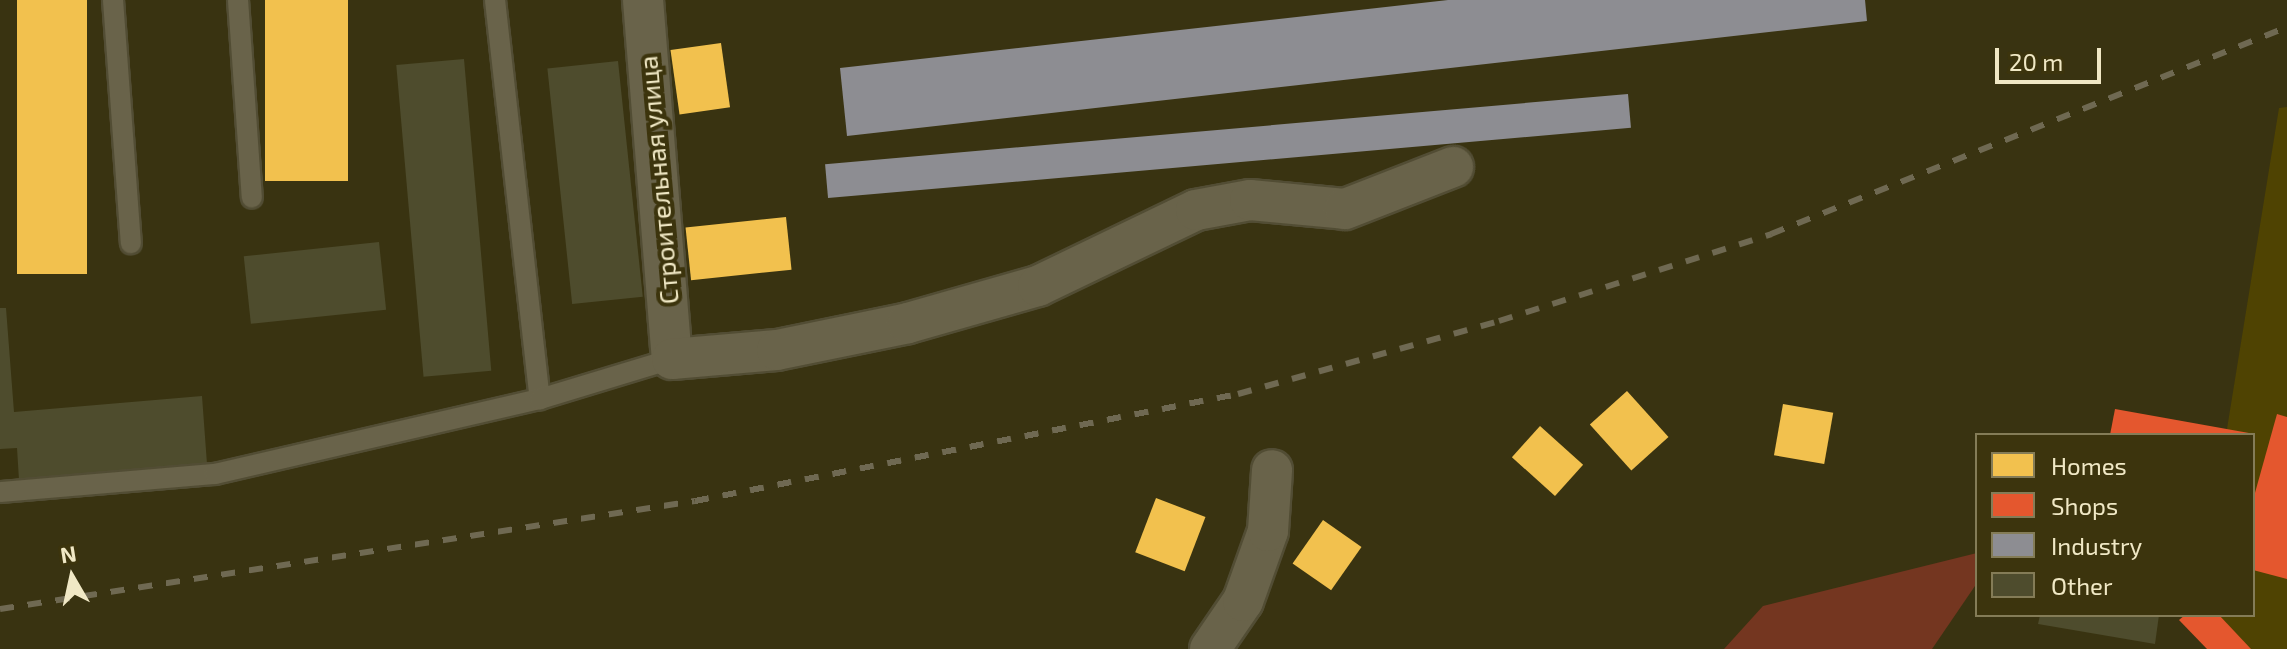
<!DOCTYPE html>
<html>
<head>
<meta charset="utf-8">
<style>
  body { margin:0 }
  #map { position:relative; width:2287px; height:649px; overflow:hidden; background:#393311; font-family:"Exo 2",sans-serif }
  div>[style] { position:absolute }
  .built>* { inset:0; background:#4f4302 }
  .green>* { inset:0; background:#743620 }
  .homes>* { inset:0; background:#f2c14e; transform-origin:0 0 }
  .shops>* { inset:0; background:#e4572e }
  .industry>* { inset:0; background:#8d8d92; transform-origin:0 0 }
  .building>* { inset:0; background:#4e4c2d; transform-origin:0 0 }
  .roads { filter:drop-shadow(2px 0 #524d34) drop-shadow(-2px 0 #524d34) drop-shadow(0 2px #524d34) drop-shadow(0 -2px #524d34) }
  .lane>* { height:20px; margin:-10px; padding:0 10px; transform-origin:10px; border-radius:10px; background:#69634a }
  .street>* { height:40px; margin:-20px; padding:0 20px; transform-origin:20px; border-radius:20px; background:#69634a }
  .rail>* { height:6px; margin-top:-3px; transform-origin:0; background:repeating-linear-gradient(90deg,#6f6952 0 14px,transparent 0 28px) }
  span { translate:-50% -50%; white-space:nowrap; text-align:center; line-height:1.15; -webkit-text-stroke:8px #3c340d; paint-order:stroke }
  .street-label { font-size:26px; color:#f0e8c5 }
  .legend { position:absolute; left:1975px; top:433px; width:280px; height:184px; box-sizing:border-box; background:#3c340d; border:2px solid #847c57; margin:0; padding:10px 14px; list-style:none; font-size:24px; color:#f0e8c5 }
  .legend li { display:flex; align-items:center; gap:16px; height:40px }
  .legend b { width:40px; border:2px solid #847c57 }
  .north { position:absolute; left:32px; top:537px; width:80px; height:80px; -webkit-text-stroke:6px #3c340d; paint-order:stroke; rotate:351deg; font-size:22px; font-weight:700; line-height:32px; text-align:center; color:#f0e8c5 }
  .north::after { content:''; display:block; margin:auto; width:28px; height:36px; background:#f0e8c5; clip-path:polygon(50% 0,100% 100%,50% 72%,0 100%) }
  .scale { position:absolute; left:1995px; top:48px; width:106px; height:36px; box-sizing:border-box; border:4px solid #f0e8c5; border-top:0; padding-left:10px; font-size:24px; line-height:28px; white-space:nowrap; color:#f0e8c5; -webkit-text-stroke:6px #3c340d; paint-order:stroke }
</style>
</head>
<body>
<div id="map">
  <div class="built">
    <i style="clip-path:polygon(2287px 107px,2287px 649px,2211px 649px,2196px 615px,2253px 615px,2253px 435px,2226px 435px,2279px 108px)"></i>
  </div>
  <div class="green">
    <i style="clip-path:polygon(1977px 553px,1977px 583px,1932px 649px,1724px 649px,1763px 606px)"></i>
  </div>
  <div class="homes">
    <i style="left:17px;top:0;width:70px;height:274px"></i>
    <i style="left:265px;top:0;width:83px;height:181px"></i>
    <i style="left:721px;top:43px;width:65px;height:51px;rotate:82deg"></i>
    <i style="left:786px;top:217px;width:53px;height:101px;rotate:84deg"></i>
    <i style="left:1627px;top:391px;width:62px;height:50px;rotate:48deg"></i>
    <i style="left:1783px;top:404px;width:51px;height:52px;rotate:10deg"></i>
    <i style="left:1540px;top:426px;width:58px;height:42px;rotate:42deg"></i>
    <i style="left:1156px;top:498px;width:53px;height:58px;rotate:21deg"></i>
    <i style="left:1323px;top:520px;width:47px;height:53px;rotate:35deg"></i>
  </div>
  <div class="shops">
    <i style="clip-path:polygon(2115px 409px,2249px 433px,2249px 435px,2110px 435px)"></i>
    <i style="clip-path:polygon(2277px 414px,2287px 417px,2287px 579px,2253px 570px,2253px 500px)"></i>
    <i style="clip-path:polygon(2185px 615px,2219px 615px,2251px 649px,2207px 649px,2179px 620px)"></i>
  </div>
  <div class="industry">
    <i style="clip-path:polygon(1448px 0,1865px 0,1867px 21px,847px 136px,840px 68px)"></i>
    <i style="left:1628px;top:94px;width:34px;height:806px;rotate:85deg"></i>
  </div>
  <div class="building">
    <i style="left:464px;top:59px;width:313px;height:68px;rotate:85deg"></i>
    <i style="left:618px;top:61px;width:237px;height:71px;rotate:84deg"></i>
    <i style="left:379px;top:242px;width:68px;height:136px;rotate:84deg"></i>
    <i style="clip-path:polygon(0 308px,6px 308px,14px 412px,202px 396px,207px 464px,19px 480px,17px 448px,0 449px)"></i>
    <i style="clip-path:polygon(2040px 615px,2159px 615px,2155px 644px,2038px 624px)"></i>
  </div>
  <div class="roads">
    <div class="lane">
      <i style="left:113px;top:0;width:244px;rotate:85.8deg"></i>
      <i style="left:238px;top:0;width:198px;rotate:86deg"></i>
      <i style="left:495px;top:0;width:402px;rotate:83.6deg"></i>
      <i style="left:0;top:492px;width:216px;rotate:-4.8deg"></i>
      <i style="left:215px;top:474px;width:334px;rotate:-13deg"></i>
      <i style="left:540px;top:399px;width:138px;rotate:-16.9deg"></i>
    </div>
    <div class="street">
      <i style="left:643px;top:0;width:360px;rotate:85.4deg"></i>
      <i style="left:672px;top:359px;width:105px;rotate:-4.9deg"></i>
      <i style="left:777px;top:350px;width:134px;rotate:-11.6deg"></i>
      <i style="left:908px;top:323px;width:135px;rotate:-15.9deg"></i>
      <i style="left:1038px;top:286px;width:175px;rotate:-25.7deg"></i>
      <i style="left:1196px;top:210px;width:55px;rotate:-10.5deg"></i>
      <i style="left:1250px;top:200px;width:95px;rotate:5.4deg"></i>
      <i style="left:1345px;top:209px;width:116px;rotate:-21.3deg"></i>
      <i style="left:1210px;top:649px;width:58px;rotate:-55.5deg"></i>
      <i style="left:1243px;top:601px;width:74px;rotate:-70.3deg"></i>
      <i style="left:1268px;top:531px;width:61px;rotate:-86.2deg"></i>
    </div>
  </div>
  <div class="rail">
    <i style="left:0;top:609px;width:703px;rotate:-8.83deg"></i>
    <i style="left:695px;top:501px;width:553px;rotate:-11.15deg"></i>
    <i style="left:1238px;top:394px;width:271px;rotate:-15.6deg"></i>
    <i style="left:1499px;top:321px;width:286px;rotate:-17.7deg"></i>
    <i style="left:1771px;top:234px;width:556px;rotate:-21.86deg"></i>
  </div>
  <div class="street-label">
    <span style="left:658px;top:180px;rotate:-95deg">Строительная улица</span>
  </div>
  <ul class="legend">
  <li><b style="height:22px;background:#f2c14e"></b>Homes</li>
  <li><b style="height:22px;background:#e4572e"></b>Shops</li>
  <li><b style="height:22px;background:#8d8d92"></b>Industry</li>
  <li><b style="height:22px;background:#4e4c2d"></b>Other</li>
  </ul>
  <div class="north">N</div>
  <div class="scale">20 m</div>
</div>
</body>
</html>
